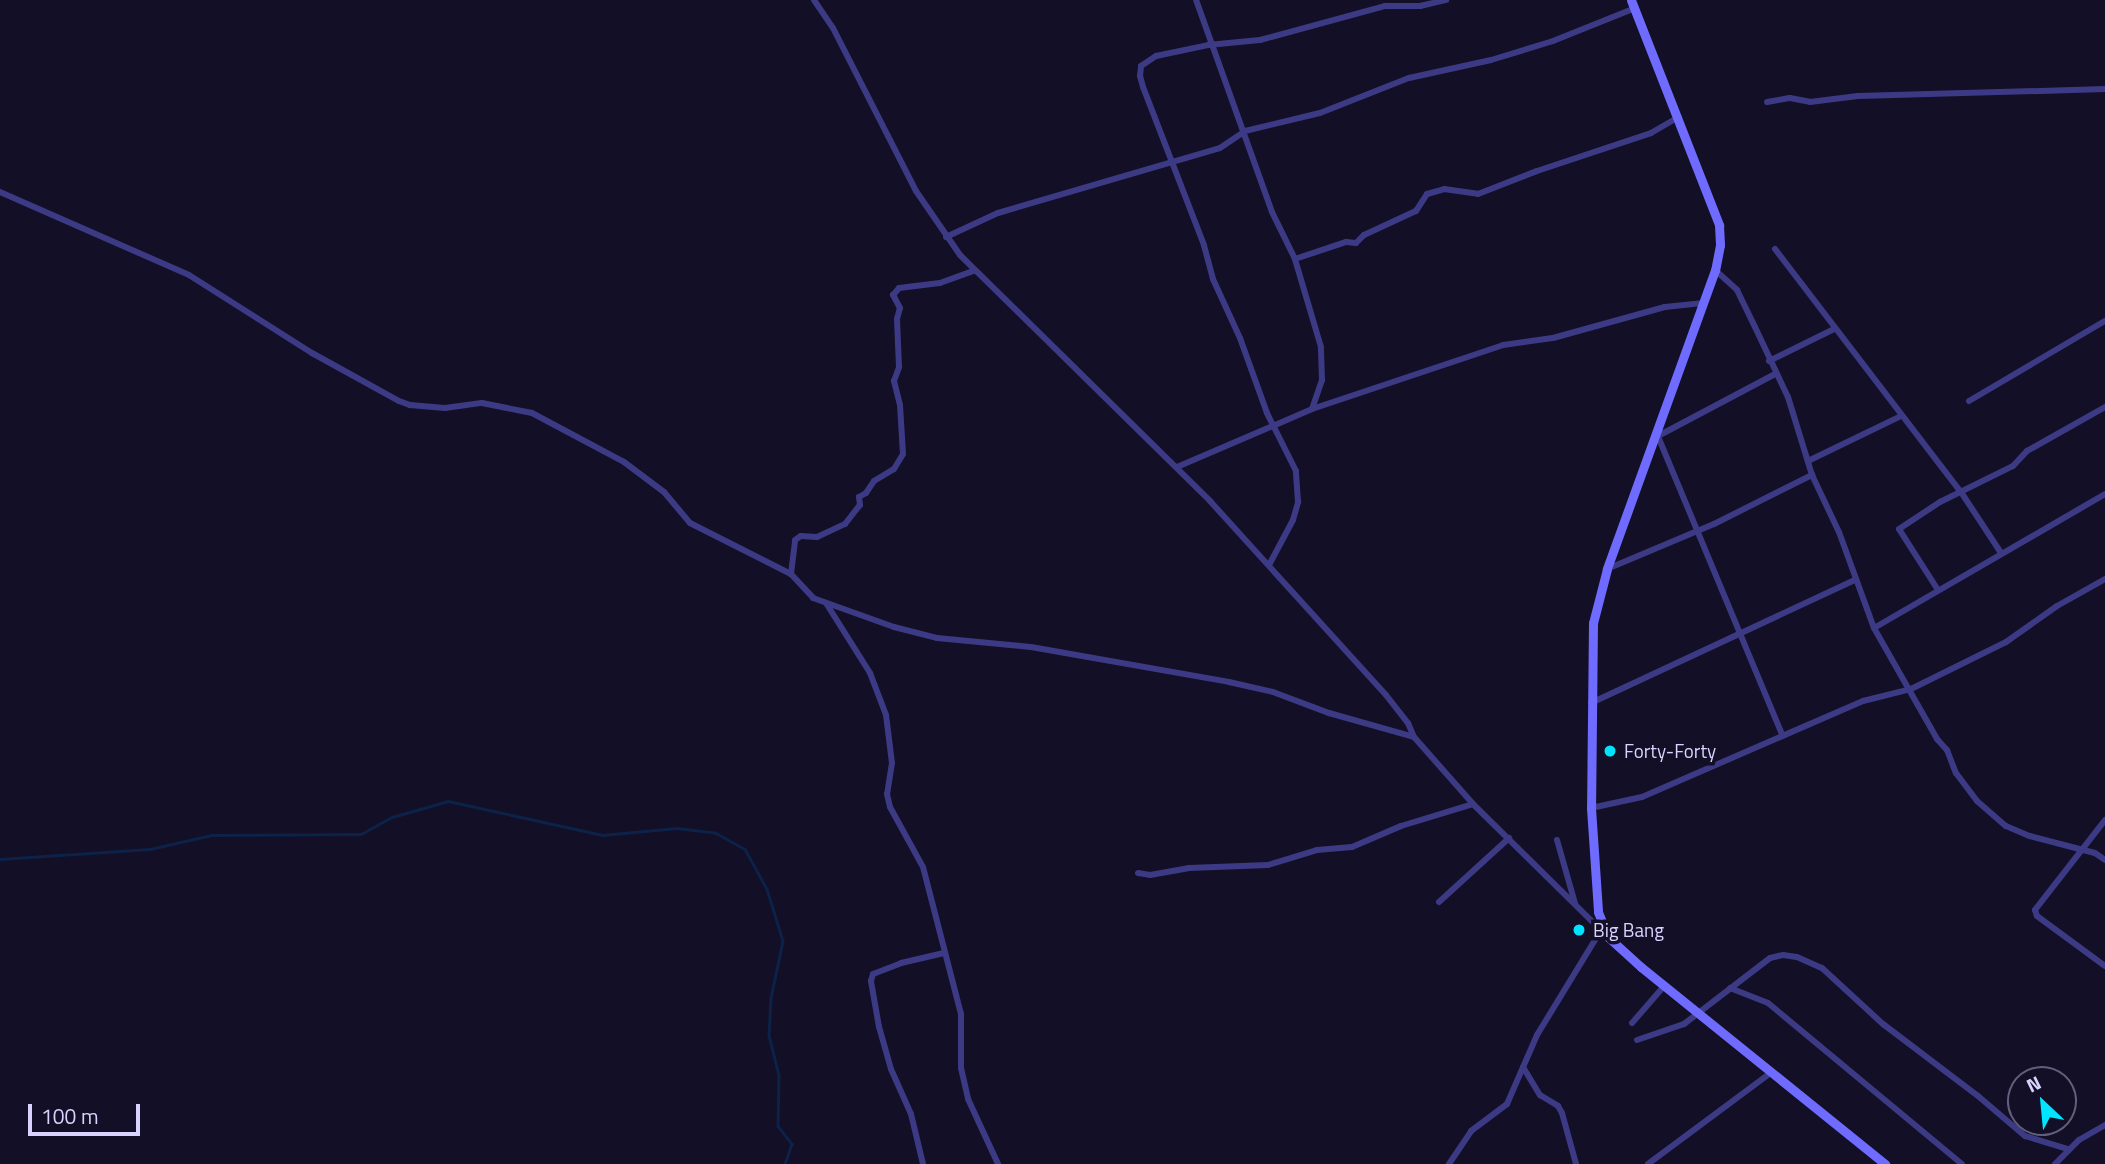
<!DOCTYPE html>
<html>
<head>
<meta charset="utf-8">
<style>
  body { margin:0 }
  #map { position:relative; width:2105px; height:1164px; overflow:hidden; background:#130f26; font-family:"Titillium Web",sans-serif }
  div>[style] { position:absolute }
  .stream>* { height:2.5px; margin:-1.25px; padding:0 1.25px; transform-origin:1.25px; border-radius:1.25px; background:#0c2248 }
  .street>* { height:6px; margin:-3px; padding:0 3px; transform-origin:3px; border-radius:3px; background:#3d3a85 }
  .secondary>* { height:9px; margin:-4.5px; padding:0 4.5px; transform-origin:4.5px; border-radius:4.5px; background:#6f6bff }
  .dots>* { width:19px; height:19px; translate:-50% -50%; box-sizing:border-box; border:4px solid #130f26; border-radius:50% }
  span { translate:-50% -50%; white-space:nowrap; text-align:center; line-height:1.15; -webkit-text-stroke:7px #130f26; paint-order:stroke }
  .poi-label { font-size:19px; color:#d9d4ff }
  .left { translate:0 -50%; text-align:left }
  .north { position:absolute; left:2007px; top:1066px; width:70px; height:70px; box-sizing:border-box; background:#130f26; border:2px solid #625e7d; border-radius:50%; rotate:334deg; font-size:19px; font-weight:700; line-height:28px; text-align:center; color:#d9d4ff }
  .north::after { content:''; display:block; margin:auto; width:24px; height:32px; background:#00e5ff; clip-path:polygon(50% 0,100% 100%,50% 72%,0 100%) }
  .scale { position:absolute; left:28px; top:1104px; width:112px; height:32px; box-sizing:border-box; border:4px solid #d9d4ff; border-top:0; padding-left:9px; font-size:21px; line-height:24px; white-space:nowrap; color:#d9d4ff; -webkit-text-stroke:5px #130f26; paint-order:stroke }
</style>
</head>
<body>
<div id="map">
  <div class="stream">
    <i style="left:0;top:859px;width:150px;rotate:-3.8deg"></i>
    <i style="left:150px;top:849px;width:64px;rotate:-12.7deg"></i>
    <i style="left:212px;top:835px;width:149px;rotate:-0.4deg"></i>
    <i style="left:361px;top:834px;width:35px;rotate:-29deg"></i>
    <i style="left:392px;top:817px;width:58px;rotate:-15.9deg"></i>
    <i style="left:448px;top:801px;width:158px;rotate:12.4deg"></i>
    <i style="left:602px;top:835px;width:75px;rotate:-5.3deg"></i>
    <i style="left:677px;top:828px;width:39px;rotate:7deg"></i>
    <i style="left:716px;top:833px;width:33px;rotate:29deg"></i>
    <i style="left:745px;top:849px;width:46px;rotate:61.2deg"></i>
    <i style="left:767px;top:889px;width:54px;rotate:72.9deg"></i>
    <i style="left:783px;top:941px;width:58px;rotate:101.9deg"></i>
    <i style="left:771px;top:998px;width:37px;rotate:93deg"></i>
    <i style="left:769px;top:1035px;width:41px;rotate:76deg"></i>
    <i style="left:779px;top:1075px;width:51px;rotate:91.1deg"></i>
    <i style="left:778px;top:1126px;width:23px;rotate:52deg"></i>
    <i style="left:792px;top:1144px;width:21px;rotate:109deg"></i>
  </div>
  <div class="street">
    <i style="left:814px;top:0;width:34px;rotate:56deg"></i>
    <i style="left:833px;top:28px;width:183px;rotate:63deg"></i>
    <i style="left:916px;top:191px;width:78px;rotate:55.5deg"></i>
    <i style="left:960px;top:255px;width:351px;rotate:44.5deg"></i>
    <i style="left:1210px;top:501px;width:262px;rotate:47.8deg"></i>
    <i style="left:1386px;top:695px;width:36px;rotate:52deg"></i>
    <i style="left:1408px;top:723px;width:15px;rotate:67deg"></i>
    <i style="left:1414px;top:737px;width:89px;rotate:48.6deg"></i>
    <i style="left:1473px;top:804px;width:184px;rotate:44.6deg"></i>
    <i style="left:1767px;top:102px;width:23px;rotate:-10deg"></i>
    <i style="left:1790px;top:98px;width:20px;rotate:11deg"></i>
    <i style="left:1810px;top:102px;width:48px;rotate:-7.1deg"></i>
    <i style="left:1858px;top:96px;width:247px;rotate:-1.6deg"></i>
    <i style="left:0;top:192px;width:206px;rotate:23.7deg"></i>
    <i style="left:189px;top:275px;width:146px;rotate:32.4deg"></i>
    <i style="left:312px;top:353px;width:99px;rotate:28.9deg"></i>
    <i style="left:399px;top:401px;width:12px;rotate:20deg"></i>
    <i style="left:410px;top:405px;width:35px;rotate:5deg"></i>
    <i style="left:445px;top:408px;width:37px;rotate:-8deg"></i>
    <i style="left:482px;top:403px;width:51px;rotate:11.3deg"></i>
    <i style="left:532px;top:413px;width:104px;rotate:28deg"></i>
    <i style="left:624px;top:462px;width:50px;rotate:36.9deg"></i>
    <i style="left:664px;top:492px;width:40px;rotate:50deg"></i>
    <i style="left:690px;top:523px;width:113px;rotate:26.8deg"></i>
    <i style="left:791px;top:574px;width:33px;rotate:47deg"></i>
    <i style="left:813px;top:598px;width:86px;rotate:19.7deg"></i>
    <i style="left:894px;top:627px;width:44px;rotate:14.3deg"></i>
    <i style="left:937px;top:638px;width:94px;rotate:5.5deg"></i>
    <i style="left:1031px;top:647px;width:201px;rotate:10deg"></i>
    <i style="left:1229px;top:682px;width:45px;rotate:12.8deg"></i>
    <i style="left:1273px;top:692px;width:60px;rotate:20.6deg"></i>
    <i style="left:1329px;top:713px;width:88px;rotate:15.8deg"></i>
    <i style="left:946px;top:237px;width:57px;rotate:-24.8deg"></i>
    <i style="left:998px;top:213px;width:231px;rotate:-16.3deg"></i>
    <i style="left:1220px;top:148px;width:30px;rotate:-34deg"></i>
    <i style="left:1245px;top:131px;width:77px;rotate:-13.5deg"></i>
    <i style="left:1320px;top:113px;width:96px;rotate:-21.5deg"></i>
    <i style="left:1409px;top:78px;width:84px;rotate:-12.4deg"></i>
    <i style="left:1491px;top:60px;width:65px;rotate:-17deg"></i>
    <i style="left:1553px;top:41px;width:88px;rotate:-21.9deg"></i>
    <i style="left:1775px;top:249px;width:306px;rotate:52.6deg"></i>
    <i style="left:1961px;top:492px;width:73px;rotate:56.7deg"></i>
    <i style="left:1295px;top:259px;width:54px;rotate:-18.4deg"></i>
    <i style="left:1346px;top:242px;width:10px;rotate:6deg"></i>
    <i style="left:1356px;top:243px;width:11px;rotate:-45deg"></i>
    <i style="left:1364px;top:235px;width:57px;rotate:-24.8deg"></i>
    <i style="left:1416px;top:211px;width:20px;rotate:-57deg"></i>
    <i style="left:1427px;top:194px;width:18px;rotate:-16deg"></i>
    <i style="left:1444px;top:189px;width:34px;rotate:8deg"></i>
    <i style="left:1478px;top:194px;width:63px;rotate:-21.3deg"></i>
    <i style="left:1537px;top:171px;width:120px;rotate:-18.4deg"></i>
    <i style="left:1651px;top:133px;width:32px;rotate:-30deg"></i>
    <i style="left:1715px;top:270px;width:30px;rotate:42deg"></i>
    <i style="left:1737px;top:290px;width:41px;rotate:64.1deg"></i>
    <i style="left:1755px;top:327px;width:77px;rotate:64.8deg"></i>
    <i style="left:1788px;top:397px;width:82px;rotate:72.9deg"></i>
    <i style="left:1812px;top:475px;width:63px;rotate:64.7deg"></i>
    <i style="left:1839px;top:532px;width:102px;rotate:70deg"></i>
    <i style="left:1874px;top:628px;width:128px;rotate:60.4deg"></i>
    <i style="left:1937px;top:739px;width:15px;rotate:48deg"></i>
    <i style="left:1947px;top:750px;width:25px;rotate:69deg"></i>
    <i style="left:1956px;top:773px;width:35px;rotate:53deg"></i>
    <i style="left:1977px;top:801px;width:38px;rotate:41deg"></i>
    <i style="left:2006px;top:826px;width:26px;rotate:23deg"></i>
    <i style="left:2030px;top:836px;width:67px;rotate:14.7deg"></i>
    <i style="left:2095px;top:853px;width:12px;rotate:35deg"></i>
    <i style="left:1769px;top:361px;width:72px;rotate:-26.2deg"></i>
    <i style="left:1969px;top:401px;width:158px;rotate:-30.5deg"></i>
    <i style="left:1312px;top:409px;width:201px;rotate:-18.5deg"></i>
    <i style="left:1503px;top:345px;width:50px;rotate:-8deg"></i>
    <i style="left:1553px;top:338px;width:116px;rotate:-15.5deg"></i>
    <i style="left:1665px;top:307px;width:37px;rotate:-6deg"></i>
    <i style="left:1657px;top:434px;width:327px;rotate:67.4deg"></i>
    <i style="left:1658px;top:436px;width:132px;rotate:-27.9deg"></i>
    <i style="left:1808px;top:461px;width:103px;rotate:-25.8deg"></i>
    <i style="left:1177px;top:467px;width:147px;rotate:-23.2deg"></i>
    <i style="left:1312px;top:409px;width:31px;rotate:-71deg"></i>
    <i style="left:1322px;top:380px;width:33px;rotate:-92deg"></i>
    <i style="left:1321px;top:347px;width:92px;rotate:-106.5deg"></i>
    <i style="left:1295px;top:259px;width:52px;rotate:-116.1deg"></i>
    <i style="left:1272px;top:212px;width:225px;rotate:-109.7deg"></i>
    <i style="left:1269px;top:565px;width:51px;rotate:-61.9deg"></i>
    <i style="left:1293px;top:520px;width:19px;rotate:-74deg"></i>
    <i style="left:1298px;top:502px;width:31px;rotate:-94deg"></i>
    <i style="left:1296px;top:471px;width:65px;rotate:-116.6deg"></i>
    <i style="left:1267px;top:413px;width:80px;rotate:-109.8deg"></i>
    <i style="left:1240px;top:338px;width:65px;rotate:-114.6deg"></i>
    <i style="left:1213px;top:279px;width:35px;rotate:-105deg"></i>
    <i style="left:1204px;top:245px;width:169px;rotate:-111.1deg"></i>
    <i style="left:1143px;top:87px;width:11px;rotate:-105deg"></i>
    <i style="left:1140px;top:76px;width:10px;rotate:-84deg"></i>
    <i style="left:1141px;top:66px;width:18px;rotate:-34deg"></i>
    <i style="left:1156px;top:56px;width:53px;rotate:-11.9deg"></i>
    <i style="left:1208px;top:45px;width:52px;rotate:-5.5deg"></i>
    <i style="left:1260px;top:40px;width:130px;rotate:-15.2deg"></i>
    <i style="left:1385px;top:6px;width:35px"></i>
    <i style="left:1420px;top:6px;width:27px;rotate:-13deg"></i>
    <i style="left:1607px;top:569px;width:116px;rotate:-22.8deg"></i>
    <i style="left:1714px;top:524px;width:110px;rotate:-26.6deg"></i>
    <i style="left:791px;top:574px;width:34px;rotate:-83deg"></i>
    <i style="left:795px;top:540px;width:7px;rotate:-34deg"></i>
    <i style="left:801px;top:536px;width:16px;rotate:4deg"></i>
    <i style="left:817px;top:537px;width:31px;rotate:-25deg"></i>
    <i style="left:845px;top:524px;width:24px;rotate:-52deg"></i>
    <i style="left:860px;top:505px;width:8px;rotate:-97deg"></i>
    <i style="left:859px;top:497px;width:8px;rotate:-30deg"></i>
    <i style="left:866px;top:493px;width:14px;rotate:-56deg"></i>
    <i style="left:874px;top:481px;width:23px;rotate:-31deg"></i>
    <i style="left:894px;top:469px;width:17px;rotate:-59deg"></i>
    <i style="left:903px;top:454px;width:49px;rotate:-93.5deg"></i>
    <i style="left:900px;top:405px;width:25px;rotate:-104deg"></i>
    <i style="left:894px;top:381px;width:15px;rotate:-70deg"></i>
    <i style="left:899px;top:367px;width:48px;rotate:-92.4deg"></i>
    <i style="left:897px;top:319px;width:11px;rotate:-75deg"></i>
    <i style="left:900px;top:308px;width:15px;rotate:-118deg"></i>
    <i style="left:893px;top:295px;width:9px;rotate:-49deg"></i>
    <i style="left:899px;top:288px;width:41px;rotate:-7deg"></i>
    <i style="left:940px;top:283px;width:37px;rotate:-20deg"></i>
    <i style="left:1938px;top:590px;width:72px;rotate:-122.6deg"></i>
    <i style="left:1899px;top:529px;width:49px;rotate:-33.4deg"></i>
    <i style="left:1940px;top:502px;width:81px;rotate:-26.3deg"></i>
    <i style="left:2013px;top:466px;width:21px;rotate:-47deg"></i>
    <i style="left:2027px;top:451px;width:90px;rotate:-29.4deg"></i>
    <i style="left:826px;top:603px;width:83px;rotate:57.8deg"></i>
    <i style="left:870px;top:673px;width:45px;rotate:69.1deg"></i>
    <i style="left:886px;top:715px;width:48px;rotate:82.9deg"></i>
    <i style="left:892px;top:763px;width:31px;rotate:99deg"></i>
    <i style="left:887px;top:794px;width:13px;rotate:77deg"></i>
    <i style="left:890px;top:807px;width:68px;rotate:61.2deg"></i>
    <i style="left:923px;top:867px;width:152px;rotate:75.5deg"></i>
    <i style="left:961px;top:1014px;width:54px;rotate:90deg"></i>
    <i style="left:961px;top:1068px;width:32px;rotate:77deg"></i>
    <i style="left:968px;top:1099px;width:72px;rotate:65.2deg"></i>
    <i style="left:1874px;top:628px;width:267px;rotate:-30.1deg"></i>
    <i style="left:1591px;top:703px;width:291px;rotate:-25deg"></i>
    <i style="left:1591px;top:808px;width:52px;rotate:-12.2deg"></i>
    <i style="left:1642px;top:797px;width:241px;rotate:-23.5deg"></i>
    <i style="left:1863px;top:701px;width:49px;rotate:-14deg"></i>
    <i style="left:1911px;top:689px;width:106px;rotate:-26.3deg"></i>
    <i style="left:2006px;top:642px;width:62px;rotate:-35.2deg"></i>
    <i style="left:2057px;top:606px;width:55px;rotate:-29.4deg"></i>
    <i style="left:2105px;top:820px;width:114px;rotate:127.9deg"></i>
    <i style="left:2035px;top:910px;width:6px;rotate:72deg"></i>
    <i style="left:2037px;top:916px;width:84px;rotate:36.3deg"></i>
    <i style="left:1557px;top:840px;width:66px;rotate:74.1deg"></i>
    <i style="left:1138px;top:873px;width:12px;rotate:9deg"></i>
    <i style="left:1150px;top:875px;width:40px;rotate:-10deg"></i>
    <i style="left:1189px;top:868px;width:79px;rotate:-2.2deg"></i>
    <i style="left:1268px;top:865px;width:51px;rotate:-17deg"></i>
    <i style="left:1317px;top:850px;width:35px;rotate:-5deg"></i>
    <i style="left:1352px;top:847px;width:53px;rotate:-23.2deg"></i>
    <i style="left:1401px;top:826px;width:75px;rotate:-17deg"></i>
    <i style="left:1439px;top:902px;width:95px;rotate:-42.4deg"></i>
    <i style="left:1730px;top:988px;width:41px;rotate:21.5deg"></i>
    <i style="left:1768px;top:1003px;width:252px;rotate:39.7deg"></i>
    <i style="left:1632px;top:1023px;width:50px;rotate:-49deg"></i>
    <i style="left:1637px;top:1040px;width:50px;rotate:-18.8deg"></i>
    <i style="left:1684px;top:1024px;width:108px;rotate:-37.5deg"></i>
    <i style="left:1770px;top:958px;width:13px;rotate:-13deg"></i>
    <i style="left:1783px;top:955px;width:14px;rotate:8deg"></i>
    <i style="left:1797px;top:957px;width:27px;rotate:24deg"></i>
    <i style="left:1822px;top:968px;width:83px;rotate:42.6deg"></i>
    <i style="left:1883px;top:1024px;width:119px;rotate:37.2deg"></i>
    <i style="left:1978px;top:1096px;width:62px;rotate:40.4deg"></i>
    <i style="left:2025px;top:1136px;width:45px;rotate:16.8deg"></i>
    <i style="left:1523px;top:1067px;width:33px;rotate:59deg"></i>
    <i style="left:1540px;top:1095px;width:21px;rotate:31deg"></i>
    <i style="left:1558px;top:1106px;width:8px;rotate:60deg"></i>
    <i style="left:1562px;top:1113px;width:53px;rotate:74.6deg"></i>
    <i style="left:923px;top:1164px;width:51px;rotate:-103.5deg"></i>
    <i style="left:911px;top:1114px;width:49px;rotate:-114deg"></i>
    <i style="left:891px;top:1069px;width:44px;rotate:-105.9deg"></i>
    <i style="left:879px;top:1027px;width:47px;rotate:-99.9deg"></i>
    <i style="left:871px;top:981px;width:7px;rotate:-74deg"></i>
    <i style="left:873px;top:974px;width:30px;rotate:-21deg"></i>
    <i style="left:901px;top:963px;width:44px;rotate:-13.1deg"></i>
    <i style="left:1449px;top:1164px;width:40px;rotate:-56deg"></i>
    <i style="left:1471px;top:1131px;width:45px;rotate:-36.9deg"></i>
    <i style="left:1507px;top:1104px;width:75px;rotate:-66.5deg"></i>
    <i style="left:1537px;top:1035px;width:123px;rotate:-58.6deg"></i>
    <i style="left:1648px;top:1164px;width:154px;rotate:-36.6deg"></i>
    <i style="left:2055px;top:1164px;width:34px;rotate:-45deg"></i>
    <i style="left:2079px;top:1140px;width:30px;rotate:-30deg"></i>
  </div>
  <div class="secondary">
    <i style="left:1631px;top:0;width:242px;rotate:68.6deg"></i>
    <i style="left:1719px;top:225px;width:20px;rotate:87deg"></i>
    <i style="left:1720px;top:245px;width:25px;rotate:101deg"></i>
    <i style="left:1715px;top:270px;width:318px;rotate:109.9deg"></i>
    <i style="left:1607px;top:569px;width:56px;rotate:104.5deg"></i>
    <i style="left:1593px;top:623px;width:185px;rotate:90.6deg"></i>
    <i style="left:1591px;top:808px;width:104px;rotate:86.1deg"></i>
    <i style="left:1598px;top:912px;width:27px;rotate:68deg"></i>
    <i style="left:1608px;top:937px;width:45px;rotate:42.3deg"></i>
    <i style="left:1641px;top:967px;width:314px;rotate:38.9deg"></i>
  </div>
  <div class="dots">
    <i style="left:1610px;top:751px;background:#00e5ff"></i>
    <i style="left:1579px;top:930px;background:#00e5ff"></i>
  </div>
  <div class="poi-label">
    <span class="left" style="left:1624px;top:751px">Forty-Forty</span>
    <span class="left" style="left:1593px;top:930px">Big Bang</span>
  </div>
  <div class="north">N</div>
  <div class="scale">100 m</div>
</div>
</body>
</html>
